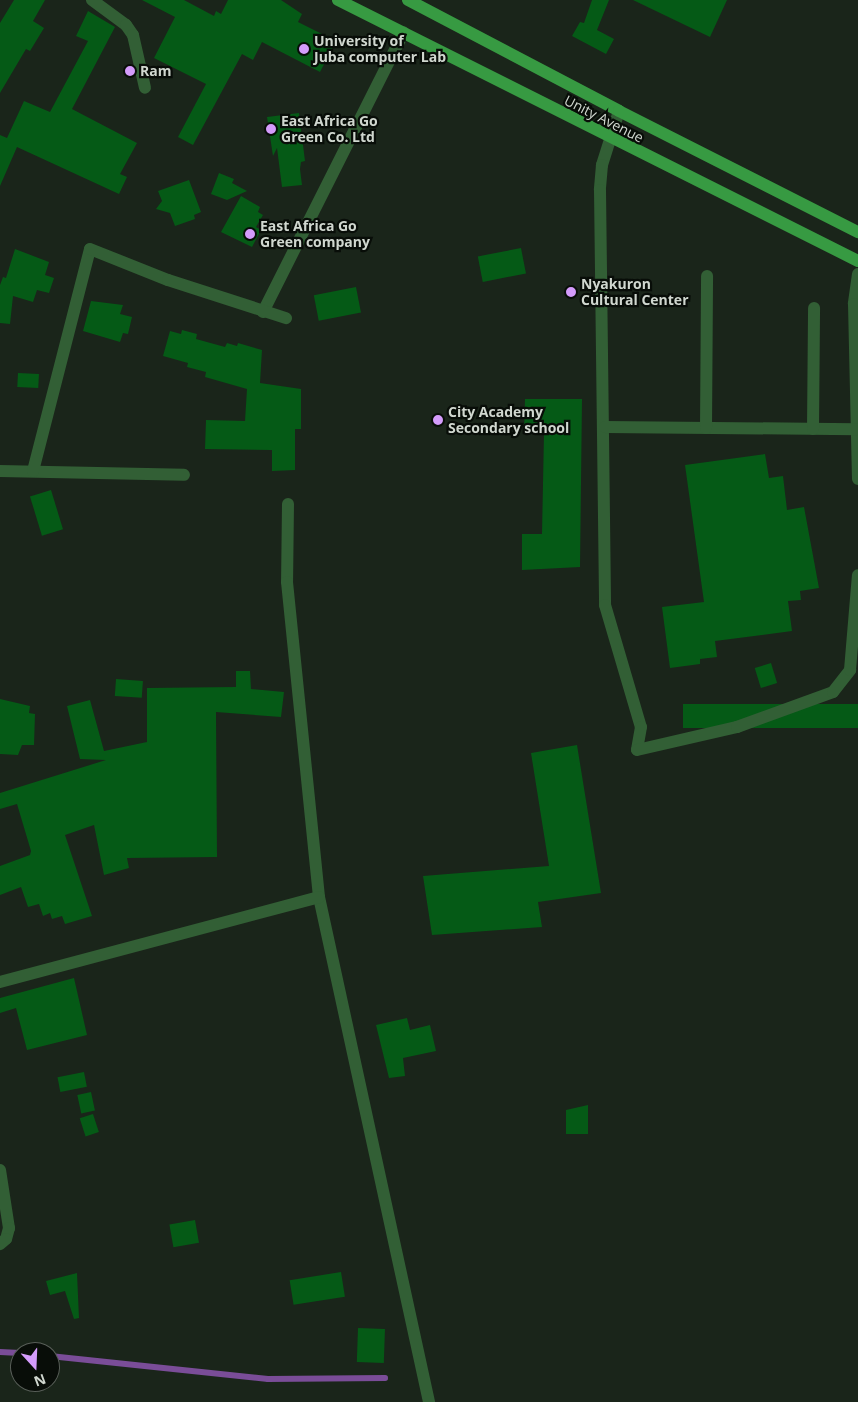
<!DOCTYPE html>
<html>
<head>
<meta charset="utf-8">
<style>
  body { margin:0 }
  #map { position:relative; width:858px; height:1402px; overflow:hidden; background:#1a251a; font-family:"Open Sans",sans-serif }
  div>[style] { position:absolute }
  .stream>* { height:5.5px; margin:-2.75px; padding:0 2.75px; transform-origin:2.75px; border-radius:2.75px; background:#7a4d98 }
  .building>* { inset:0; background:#055a16; transform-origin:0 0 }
  .minor>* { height:12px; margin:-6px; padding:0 6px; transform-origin:6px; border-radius:6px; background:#325f35 }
  .major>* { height:12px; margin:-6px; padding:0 6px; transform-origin:6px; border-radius:6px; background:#379a42 }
  .dots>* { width:14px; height:14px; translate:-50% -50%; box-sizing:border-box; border:2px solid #080d08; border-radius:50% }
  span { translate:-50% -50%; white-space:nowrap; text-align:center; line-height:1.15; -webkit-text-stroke:4.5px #080d08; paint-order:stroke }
  .poi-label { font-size:14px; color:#d0d7cf; font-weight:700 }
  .left { translate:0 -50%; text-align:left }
  .street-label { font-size:14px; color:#d0d7cf }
  .north { position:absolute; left:10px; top:1342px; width:50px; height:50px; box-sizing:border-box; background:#080d08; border:1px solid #585e58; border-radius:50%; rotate:160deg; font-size:14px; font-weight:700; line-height:20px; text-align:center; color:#d0d7cf }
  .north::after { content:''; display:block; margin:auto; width:18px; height:22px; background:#d49cfb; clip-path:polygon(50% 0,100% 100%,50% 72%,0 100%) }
</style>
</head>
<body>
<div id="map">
  <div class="stream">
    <i style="left:0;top:1352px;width:20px;rotate:3deg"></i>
    <i style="left:50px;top:1356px;width:219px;rotate:6deg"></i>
    <i style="left:268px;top:1379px;width:117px;rotate:-0.5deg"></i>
  </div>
  <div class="building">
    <i style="clip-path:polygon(14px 0,45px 0,33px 21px,44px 28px,30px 51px,26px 49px,0 93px,0 23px)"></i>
    <i style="clip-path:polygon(142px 0,184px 0,214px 16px,216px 11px,221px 14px,228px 0,281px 0,302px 14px,298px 22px,336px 41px,320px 72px,262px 42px,253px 60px,242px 54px,193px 145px,178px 137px,206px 84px,154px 58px,175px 17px)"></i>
    <i style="clip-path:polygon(592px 0,609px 0,597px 30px,614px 39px,606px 54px,572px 36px,580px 22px,584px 23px)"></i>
    <i style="clip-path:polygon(633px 0,727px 0,710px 37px)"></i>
    <i style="clip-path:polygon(88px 11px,115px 27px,72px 109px,137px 143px,120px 174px,127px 177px,119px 194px,17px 147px,0 186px,0 135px,7px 138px,24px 101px,50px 112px,88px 41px,76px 36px)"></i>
    <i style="clip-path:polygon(299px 113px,305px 161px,301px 162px,300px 169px,302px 185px,282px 187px,277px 148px,273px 156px,267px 117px)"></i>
    <i style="clip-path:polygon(219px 173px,234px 179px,232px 183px,247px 191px,227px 200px,211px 194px)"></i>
    <i style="clip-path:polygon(189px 180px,201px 212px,194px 215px,195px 219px,175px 226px,170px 213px,156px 209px,162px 201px,158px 191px)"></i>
    <i style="clip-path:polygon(241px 196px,260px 207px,258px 212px,263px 215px,256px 227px,261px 230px,252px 247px,221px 232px)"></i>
    <i style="left:521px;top:248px;width:26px;height:44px;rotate:79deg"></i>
    <i style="clip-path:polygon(15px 249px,49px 262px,45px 275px,54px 278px,49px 293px,37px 290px,33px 302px,13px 296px,10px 324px,0 323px,0 285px,3px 277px,6px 278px)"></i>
    <i style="left:356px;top:287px;width:26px;height:43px;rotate:79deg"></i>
    <i style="clip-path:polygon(91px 301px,123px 305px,120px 314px,132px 317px,128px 334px,123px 333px,120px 342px,83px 331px)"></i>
    <i style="clip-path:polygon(182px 330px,197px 334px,196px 339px,225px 347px,227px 343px,237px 346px,238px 343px,262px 350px,260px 383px,301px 389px,301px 429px,295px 429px,295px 470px,272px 471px,272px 450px,205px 449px,206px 420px,245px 421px,247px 389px,205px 377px,206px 372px,187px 367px,188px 363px,163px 356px,170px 331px,181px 334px)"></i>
    <i style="left:18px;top:373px;width:21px;height:14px;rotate:3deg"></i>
    <i style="clip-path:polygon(525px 399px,582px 399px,580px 567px,522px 570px,522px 534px,542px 534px,544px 433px,524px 433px)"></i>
    <i style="clip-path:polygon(765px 454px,769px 478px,783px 476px,787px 510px,804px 507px,819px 588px,800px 591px,801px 600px,788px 601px,792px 631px,715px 641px,717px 657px,700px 659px,700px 664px,670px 668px,662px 607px,704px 602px,685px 465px)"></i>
    <i style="left:51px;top:490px;width:41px;height:22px;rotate:73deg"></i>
    <i style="left:771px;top:663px;width:21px;height:17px;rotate:73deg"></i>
    <i style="clip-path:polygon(236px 671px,250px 671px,251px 689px,284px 692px,281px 717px,216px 712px,217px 857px,127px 858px,129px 868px,104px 875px,94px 825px,65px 835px,92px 916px,65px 924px,62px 916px,52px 919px,50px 913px,43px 916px,39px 904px,28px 907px,21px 887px,0 895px,0 866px,30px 855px,31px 851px,17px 804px,0 809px,0 793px,106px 760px,80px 759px,67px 706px,90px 700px,104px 751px,147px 742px,147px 688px,236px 687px)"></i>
    <i style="left:116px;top:679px;width:27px;height:17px;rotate:4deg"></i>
    <i style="clip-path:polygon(0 699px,30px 706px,29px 713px,35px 714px,34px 745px,22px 745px,18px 755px,0 754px)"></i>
    <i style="left:858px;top:704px;width:24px;height:175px;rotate:90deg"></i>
    <i style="clip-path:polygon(577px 745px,601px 893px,538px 902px,542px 927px,432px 935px,423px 876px,549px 866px,531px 753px)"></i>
    <i style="clip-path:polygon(74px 978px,87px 1035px,27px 1050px,16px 1008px,0 1013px,0 998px)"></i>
    <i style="clip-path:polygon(407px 1018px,410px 1030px,430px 1025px,436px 1051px,403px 1058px,405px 1076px,389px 1078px,376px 1025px)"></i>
    <i style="left:84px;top:1072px;width:15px;height:27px;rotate:79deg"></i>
    <i style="left:91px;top:1092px;width:19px;height:14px;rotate:78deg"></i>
    <i style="clip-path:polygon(588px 1105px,588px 1134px,566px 1134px,566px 1110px)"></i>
    <i style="left:93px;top:1114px;width:19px;height:14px;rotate:72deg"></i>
    <i style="left:195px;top:1220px;width:23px;height:26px;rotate:80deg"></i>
    <i style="left:341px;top:1272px;width:25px;height:52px;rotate:81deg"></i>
    <i style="clip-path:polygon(77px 1273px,79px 1318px,74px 1319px,65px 1291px,50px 1295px,46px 1281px)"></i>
    <i style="left:358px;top:1328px;width:27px;height:34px;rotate:2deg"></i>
  </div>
  <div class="minor">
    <i style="left:92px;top:0;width:42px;rotate:36.3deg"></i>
    <i style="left:126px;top:25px;width:12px;rotate:55deg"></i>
    <i style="left:133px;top:35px;width:54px;rotate:77.2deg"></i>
    <i style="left:619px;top:111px;width:57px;rotate:107.5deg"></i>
    <i style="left:602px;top:165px;width:25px;rotate:95deg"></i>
    <i style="left:600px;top:190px;width:415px;rotate:89.3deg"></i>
    <i style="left:605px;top:605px;width:127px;rotate:73.6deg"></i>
    <i style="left:641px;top:727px;width:23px;rotate:100deg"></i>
    <i style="left:637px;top:750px;width:103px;rotate:-13deg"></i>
    <i style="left:737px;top:727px;width:102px;rotate:-20deg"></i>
    <i style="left:833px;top:692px;width:28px;rotate:-52deg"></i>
    <i style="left:850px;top:670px;width:95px;rotate:-85.2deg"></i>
    <i style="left:858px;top:274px;width:30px;rotate:98deg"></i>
    <i style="left:854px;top:304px;width:175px;rotate:88.7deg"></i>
    <i style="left:263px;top:312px;width:313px;rotate:-63.3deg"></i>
    <i style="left:605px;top:427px;width:251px;rotate:0.5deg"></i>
    <i style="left:706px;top:428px;width:152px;rotate:-89.6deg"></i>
    <i style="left:813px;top:429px;width:121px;rotate:-89.5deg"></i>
    <i style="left:0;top:471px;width:184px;rotate:1.2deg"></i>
    <i style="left:33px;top:471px;width:229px;rotate:-75.6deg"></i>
    <i style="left:90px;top:249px;width:84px;rotate:21.7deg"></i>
    <i style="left:168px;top:280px;width:124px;rotate:17.9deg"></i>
    <i style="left:288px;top:504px;width:78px;rotate:90.7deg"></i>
    <i style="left:287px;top:582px;width:317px;rotate:84.2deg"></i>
    <i style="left:319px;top:897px;width:517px;rotate:77.71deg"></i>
    <i style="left:0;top:982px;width:330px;rotate:-14.9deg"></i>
    <i style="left:0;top:1170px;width:59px;rotate:81.2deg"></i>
    <i style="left:9px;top:1228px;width:11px;rotate:105deg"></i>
    <i style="left:6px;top:1239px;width:8px;rotate:140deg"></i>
  </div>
  <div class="major">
    <i style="left:338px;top:0;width:582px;rotate:26.65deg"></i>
    <i style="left:408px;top:0;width:238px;rotate:27.7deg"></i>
    <i style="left:619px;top:111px;width:268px;rotate:26.9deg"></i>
  </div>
  <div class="dots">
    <i style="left:304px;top:49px;background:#d49cfb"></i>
    <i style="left:130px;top:71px;background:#d49cfb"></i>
    <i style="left:271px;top:129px;background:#d49cfb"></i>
    <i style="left:250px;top:234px;background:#d49cfb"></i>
    <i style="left:571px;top:292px;background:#d49cfb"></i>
    <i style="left:438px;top:420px;background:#d49cfb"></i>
  </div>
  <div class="poi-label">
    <span class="left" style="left:314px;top:49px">University of<br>Juba computer Lab</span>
    <span class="left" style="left:140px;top:71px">Ram</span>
    <span class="left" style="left:281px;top:129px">East Africa Go<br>Green Co. Ltd</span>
    <span class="left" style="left:260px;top:234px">East Africa Go<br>Green company</span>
    <span class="left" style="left:581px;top:292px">Nyakuron<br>Cultural Center</span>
    <span class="left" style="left:448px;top:420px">City Academy<br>Secondary school</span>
  </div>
  <div class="street-label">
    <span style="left:604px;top:119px;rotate:27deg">Unity Avenue</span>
  </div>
  <div class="north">N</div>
</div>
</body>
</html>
